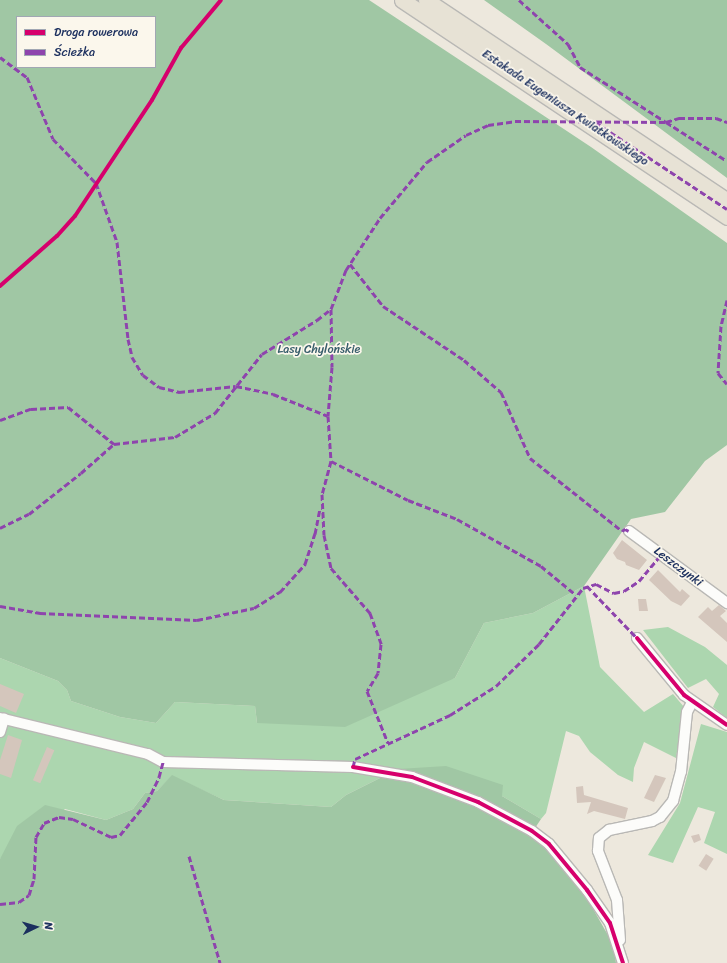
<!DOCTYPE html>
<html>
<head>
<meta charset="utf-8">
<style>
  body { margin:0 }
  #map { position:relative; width:727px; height:963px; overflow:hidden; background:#ede8dd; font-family:Sriracha,sans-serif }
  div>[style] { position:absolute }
  .green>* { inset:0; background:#acd6af }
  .forest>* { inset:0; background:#a0c7a4 }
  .building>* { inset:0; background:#d4c6bc; transform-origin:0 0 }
  .roads { filter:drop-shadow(1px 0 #b9b8b5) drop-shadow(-1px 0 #b9b8b5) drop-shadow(0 1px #b9b8b5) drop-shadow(0 -1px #b9b8b5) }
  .minor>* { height:10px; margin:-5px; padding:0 5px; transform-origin:5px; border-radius:5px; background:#fcfcfa }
  .highway>* { height:15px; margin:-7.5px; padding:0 7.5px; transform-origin:7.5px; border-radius:7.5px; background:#e7e2d5 }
  .quiet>* { height:3px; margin-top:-1.5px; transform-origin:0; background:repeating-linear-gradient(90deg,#8e44ad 0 6px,transparent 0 9px) }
  .cycleway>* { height:4px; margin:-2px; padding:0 2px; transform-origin:2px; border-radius:2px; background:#d6006c }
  span { translate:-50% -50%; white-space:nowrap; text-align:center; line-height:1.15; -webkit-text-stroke:3.5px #fbf7ec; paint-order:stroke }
  .street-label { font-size:12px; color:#1b2f5e }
  .park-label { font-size:12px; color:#375d6b }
  .legend { position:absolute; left:16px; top:16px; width:140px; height:52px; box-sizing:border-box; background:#fbf7ec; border:1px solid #a1a7b3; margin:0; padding:5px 7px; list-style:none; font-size:12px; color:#1b2f5e }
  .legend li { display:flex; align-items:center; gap:8px; height:20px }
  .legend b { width:20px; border:1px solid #a1a7b3 }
  .north { position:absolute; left:16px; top:907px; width:40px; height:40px; -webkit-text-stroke:3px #fbf7ec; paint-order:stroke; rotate:85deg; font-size:11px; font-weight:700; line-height:16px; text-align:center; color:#1b2f5e }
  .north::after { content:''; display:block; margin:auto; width:14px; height:18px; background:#1b2f5e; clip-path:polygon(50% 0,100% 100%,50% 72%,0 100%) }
</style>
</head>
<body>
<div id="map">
  <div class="green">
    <i style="clip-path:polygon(584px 586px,600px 667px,644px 712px,673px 694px,684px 707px,676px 758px,644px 742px,634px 768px,633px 782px,618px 775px,590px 752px,579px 736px,566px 731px,546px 813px,541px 819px,502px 796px,398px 769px,346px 795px,331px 807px,224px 800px,172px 776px,157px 791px,145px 793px,133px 809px,106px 820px,65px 809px,0 859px,0 658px,58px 681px,67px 690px,71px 701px,120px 717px,156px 723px,175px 702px,255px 706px,257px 723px,455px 678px,484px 623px,533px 613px)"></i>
    <i style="clip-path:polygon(668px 627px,705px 647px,727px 665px,727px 718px,713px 707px,719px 694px,706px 679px,688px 688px,643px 630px)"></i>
    <i style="clip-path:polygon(701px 724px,727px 732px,727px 854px,704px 843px,715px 812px,698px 807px,673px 863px,648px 855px,680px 803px)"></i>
  </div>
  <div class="forest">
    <i style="clip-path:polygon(evenodd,0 0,369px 0,591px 147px,727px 243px,727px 445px,705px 461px,665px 512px,631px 519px,584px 586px,533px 613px,484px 623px,455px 678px,345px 727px,257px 723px,255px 706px,175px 702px,156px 723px,120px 717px,71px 701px,67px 690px,58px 681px,0 658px,0 0,17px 17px,155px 17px,155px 67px,17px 67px,17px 17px)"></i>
    <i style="clip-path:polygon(484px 0,727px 0,727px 178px,546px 44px)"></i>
    <i style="clip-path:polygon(446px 766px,503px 785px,502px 796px,541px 819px,535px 828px,576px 879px,613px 944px,616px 963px,0 963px,0 859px,17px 826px,45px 805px,106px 820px,133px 809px,145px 793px,157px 791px,172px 775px,224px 800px,331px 807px,346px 795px,398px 769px)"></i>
  </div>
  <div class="building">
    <i style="clip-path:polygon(622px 540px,647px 560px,639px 570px,626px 565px,625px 562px,617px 559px,613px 553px)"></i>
    <i style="clip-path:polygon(658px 570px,680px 592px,682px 589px,690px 596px,681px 606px,671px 601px,649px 580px)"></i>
    <i style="clip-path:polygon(638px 599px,646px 599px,648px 611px,639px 611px)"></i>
    <i style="clip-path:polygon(719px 605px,726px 611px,720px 616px,727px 623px,727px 642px,698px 617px,708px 607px,712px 611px)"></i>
    <i style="clip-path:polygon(0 684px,24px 694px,16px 713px,0 706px)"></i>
    <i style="clip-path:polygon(8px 735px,22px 740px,11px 778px,0 774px,0 760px)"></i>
    <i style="left:47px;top:747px;width:8px;height:36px;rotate:23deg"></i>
    <i style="clip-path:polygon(655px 775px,666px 778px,654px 802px,644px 798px)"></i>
    <i style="clip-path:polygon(583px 786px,584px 795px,628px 808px,625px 819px,594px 811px,587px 814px,591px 802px,577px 803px,576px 787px)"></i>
    <i style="clip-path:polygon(699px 834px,701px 840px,694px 843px,691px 836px)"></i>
    <i style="left:706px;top:854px;width:9px;height:14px;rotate:32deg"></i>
  </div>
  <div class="roads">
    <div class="minor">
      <i style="left:629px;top:531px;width:122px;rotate:36.3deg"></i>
      <i style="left:637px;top:638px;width:74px;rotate:50.5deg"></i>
      <i style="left:684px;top:695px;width:52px;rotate:34.9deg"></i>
      <i style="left:0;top:718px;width:152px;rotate:13.7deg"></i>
      <i style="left:148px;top:754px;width:17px;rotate:28deg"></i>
      <i style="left:163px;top:762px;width:190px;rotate:1.5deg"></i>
      <i style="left:353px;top:767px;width:60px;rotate:9.6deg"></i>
      <i style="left:412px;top:777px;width:71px;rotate:20.7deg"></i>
      <i style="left:478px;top:802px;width:61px;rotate:28.2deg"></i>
      <i style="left:532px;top:831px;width:21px;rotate:37deg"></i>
      <i style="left:549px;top:844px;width:60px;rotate:50.4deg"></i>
      <i style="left:587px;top:890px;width:40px;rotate:55.1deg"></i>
      <i style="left:610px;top:923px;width:42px;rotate:72deg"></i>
      <i style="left:0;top:732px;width:14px;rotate:-73deg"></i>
      <i style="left:620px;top:940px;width:40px;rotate:-94.3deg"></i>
      <i style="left:617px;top:900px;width:53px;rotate:-111.2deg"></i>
      <i style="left:598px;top:851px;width:13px;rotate:-86deg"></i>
      <i style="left:599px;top:838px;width:13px;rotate:-39deg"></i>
      <i style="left:609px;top:830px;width:44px;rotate:-11.8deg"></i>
      <i style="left:652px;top:821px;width:9px;rotate:-27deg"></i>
      <i style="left:660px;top:817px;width:21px;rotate:-51deg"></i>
      <i style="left:673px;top:801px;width:30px;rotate:-75deg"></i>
      <i style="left:681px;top:772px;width:60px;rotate:-84.3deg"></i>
      <i style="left:687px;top:712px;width:11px;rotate:-63deg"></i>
    </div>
    <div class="highway">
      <i style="left:402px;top:0;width:391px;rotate:33.7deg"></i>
      <i style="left:426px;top:0;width:362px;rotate:33.7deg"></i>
    </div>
  </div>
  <div class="quiet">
    <i style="left:519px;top:0;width:66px;rotate:41.9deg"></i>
    <i style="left:568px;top:44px;width:26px;rotate:62deg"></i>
    <i style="left:580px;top:67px;width:102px;rotate:32.6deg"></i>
    <i style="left:666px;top:122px;width:14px;rotate:-17deg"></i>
    <i style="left:679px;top:118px;width:37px"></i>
    <i style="left:716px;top:118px;width:12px;rotate:20deg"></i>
    <i style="left:0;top:57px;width:34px;rotate:37deg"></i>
    <i style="left:27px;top:77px;width:67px;rotate:67.2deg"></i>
    <i style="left:53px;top:139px;width:62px;rotate:45.7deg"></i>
    <i style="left:96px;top:183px;width:63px;rotate:70.4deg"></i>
    <i style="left:117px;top:242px;width:98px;rotate:83.5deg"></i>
    <i style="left:128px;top:339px;width:18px;rotate:77deg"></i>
    <i style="left:132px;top:357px;width:21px;rotate:59deg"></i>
    <i style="left:143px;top:375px;width:20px;rotate:37deg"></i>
    <i style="left:159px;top:387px;width:21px;rotate:14deg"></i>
    <i style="left:179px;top:392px;width:57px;rotate:-6deg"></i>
    <i style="left:236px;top:386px;width:38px;rotate:12deg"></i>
    <i style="left:273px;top:394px;width:59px;rotate:21.8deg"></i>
    <i style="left:595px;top:122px;width:158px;rotate:33.4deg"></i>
    <i style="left:350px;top:264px;width:53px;rotate:51.8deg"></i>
    <i style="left:383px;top:306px;width:97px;rotate:33.7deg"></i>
    <i style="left:464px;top:360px;width:49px;rotate:40.9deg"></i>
    <i style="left:501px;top:392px;width:72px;rotate:66.3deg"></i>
    <i style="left:530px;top:458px;width:117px;rotate:38.4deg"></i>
    <i style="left:622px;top:531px;width:4px;rotate:-34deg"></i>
    <i style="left:625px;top:529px;width:4px;rotate:27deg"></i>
    <i style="left:727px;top:300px;width:27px;rotate:103deg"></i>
    <i style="left:721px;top:326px;width:47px;rotate:93.7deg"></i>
    <i style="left:718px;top:373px;width:14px;rotate:51deg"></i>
    <i style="left:331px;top:309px;width:58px;rotate:89deg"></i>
    <i style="left:332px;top:367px;width:49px;rotate:94.7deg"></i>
    <i style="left:328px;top:416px;width:45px;rotate:86.2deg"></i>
    <i style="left:331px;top:461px;width:34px;rotate:105deg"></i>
    <i style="left:322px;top:494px;width:41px;rotate:87.2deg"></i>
    <i style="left:324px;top:535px;width:34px;rotate:78deg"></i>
    <i style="left:331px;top:568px;width:60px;rotate:49.1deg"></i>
    <i style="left:370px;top:613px;width:33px;rotate:70deg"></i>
    <i style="left:381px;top:644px;width:29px;rotate:96deg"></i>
    <i style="left:378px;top:673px;width:21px;rotate:121deg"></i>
    <i style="left:367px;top:691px;width:56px;rotate:68deg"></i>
    <i style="left:0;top:420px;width:33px;rotate:-20deg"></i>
    <i style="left:31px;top:409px;width:37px;rotate:-3deg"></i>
    <i style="left:68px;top:407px;width:59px;rotate:38.8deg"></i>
    <i style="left:331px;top:461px;width:86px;rotate:26.9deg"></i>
    <i style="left:408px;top:500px;width:53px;rotate:21.2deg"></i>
    <i style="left:457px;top:519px;width:96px;rotate:29.2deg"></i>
    <i style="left:541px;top:566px;width:45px;rotate:39.6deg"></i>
    <i style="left:0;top:528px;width:32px;rotate:-26deg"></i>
    <i style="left:29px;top:514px;width:66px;rotate:-38.3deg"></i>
    <i style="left:81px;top:473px;width:44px;rotate:-41.3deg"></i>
    <i style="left:114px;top:444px;width:61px;rotate:-6.5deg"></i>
    <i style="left:175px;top:437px;width:47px;rotate:-31deg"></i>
    <i style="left:215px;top:413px;width:75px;rotate:-51.5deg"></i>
    <i style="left:262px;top:354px;width:65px;rotate:-31.7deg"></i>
    <i style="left:317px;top:320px;width:18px;rotate:-38deg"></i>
    <i style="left:331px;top:309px;width:42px;rotate:-69deg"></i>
    <i style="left:346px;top:270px;width:62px;rotate:-56.8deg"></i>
    <i style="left:380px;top:218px;width:73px;rotate:-50deg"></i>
    <i style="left:427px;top:162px;width:47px;rotate:-34.7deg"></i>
    <i style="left:466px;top:135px;width:24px;rotate:-24deg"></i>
    <i style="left:488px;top:125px;width:27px;rotate:-8deg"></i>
    <i style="left:515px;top:121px;width:151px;rotate:0.4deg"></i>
    <i style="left:666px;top:122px;width:72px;rotate:32.6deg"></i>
    <i style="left:587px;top:586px;width:72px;rotate:46.1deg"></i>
    <i style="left:0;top:606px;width:41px;rotate:9.9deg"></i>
    <i style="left:40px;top:613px;width:157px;rotate:2.6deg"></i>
    <i style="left:197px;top:620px;width:58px;rotate:-11.9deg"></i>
    <i style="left:254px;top:608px;width:31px;rotate:-32deg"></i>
    <i style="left:280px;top:592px;width:38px;rotate:-48deg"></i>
    <i style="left:305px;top:564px;width:32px;rotate:-72deg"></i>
    <i style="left:315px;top:534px;width:26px;rotate:-79deg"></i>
    <i style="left:353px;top:767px;width:8px;rotate:-76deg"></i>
    <i style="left:355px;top:759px;width:105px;rotate:-24.9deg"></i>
    <i style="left:450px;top:715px;width:54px;rotate:-32.2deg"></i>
    <i style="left:496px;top:686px;width:60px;rotate:-44.3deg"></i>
    <i style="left:539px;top:644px;width:71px;rotate:-51.8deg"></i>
    <i style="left:583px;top:588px;width:14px;rotate:-17deg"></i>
    <i style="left:596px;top:584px;width:20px;rotate:27deg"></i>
    <i style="left:614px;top:593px;width:10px;rotate:-11deg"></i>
    <i style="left:624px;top:591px;width:18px;rotate:-34deg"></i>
    <i style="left:639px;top:581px;width:34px;rotate:-50deg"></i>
    <i style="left:189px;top:856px;width:111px;rotate:73.8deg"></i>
    <i style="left:0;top:904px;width:19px;rotate:-6deg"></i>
    <i style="left:19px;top:902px;width:12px;rotate:-35deg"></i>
    <i style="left:29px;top:895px;width:17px;rotate:-73deg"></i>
    <i style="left:34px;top:879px;width:42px;rotate:-87.3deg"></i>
    <i style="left:36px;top:837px;width:16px;rotate:-60deg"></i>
    <i style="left:44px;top:823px;width:16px;rotate:-22deg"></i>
    <i style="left:59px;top:817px;width:14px;rotate:8deg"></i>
    <i style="left:73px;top:819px;width:42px;rotate:25.3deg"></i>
    <i style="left:111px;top:837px;width:9px;rotate:-13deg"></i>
    <i style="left:120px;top:835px;width:43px;rotate:-50.7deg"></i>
    <i style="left:147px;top:802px;width:28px;rotate:-64deg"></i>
    <i style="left:159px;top:777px;width:16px;rotate:-75deg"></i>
  </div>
  <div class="cycleway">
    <i style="left:0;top:286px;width:76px;rotate:-41.3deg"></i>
    <i style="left:57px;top:236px;width:27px;rotate:-48deg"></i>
    <i style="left:75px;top:216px;width:139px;rotate:-56.4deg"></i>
    <i style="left:152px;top:100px;width:60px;rotate:-60.9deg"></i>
    <i style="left:181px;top:48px;width:62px;rotate:-50.2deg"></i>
    <i style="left:637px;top:638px;width:74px;rotate:50.5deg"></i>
    <i style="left:684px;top:695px;width:52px;rotate:34.9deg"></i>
    <i style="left:353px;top:767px;width:60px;rotate:9.6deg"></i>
    <i style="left:412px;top:777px;width:71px;rotate:20.7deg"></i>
    <i style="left:478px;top:802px;width:61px;rotate:28.2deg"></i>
    <i style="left:532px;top:831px;width:21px;rotate:37deg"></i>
    <i style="left:549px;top:844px;width:60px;rotate:50.4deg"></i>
    <i style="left:587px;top:890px;width:40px;rotate:55.1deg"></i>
    <i style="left:610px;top:923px;width:42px;rotate:72deg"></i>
  </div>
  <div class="street-label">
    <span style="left:565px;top:108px;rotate:34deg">Estakada Eugeniusza Kwiatkowskiego</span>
    <span style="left:678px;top:567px;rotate:37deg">Leszczynki</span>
  </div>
  <div class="park-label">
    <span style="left:319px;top:350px">Lasy Chylońskie</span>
  </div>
  <ul class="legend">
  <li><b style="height:5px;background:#d6006c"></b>Droga rowerowa</li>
  <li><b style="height:5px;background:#8e44ad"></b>Ścieżka</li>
  </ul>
  <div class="north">N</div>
</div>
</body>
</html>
